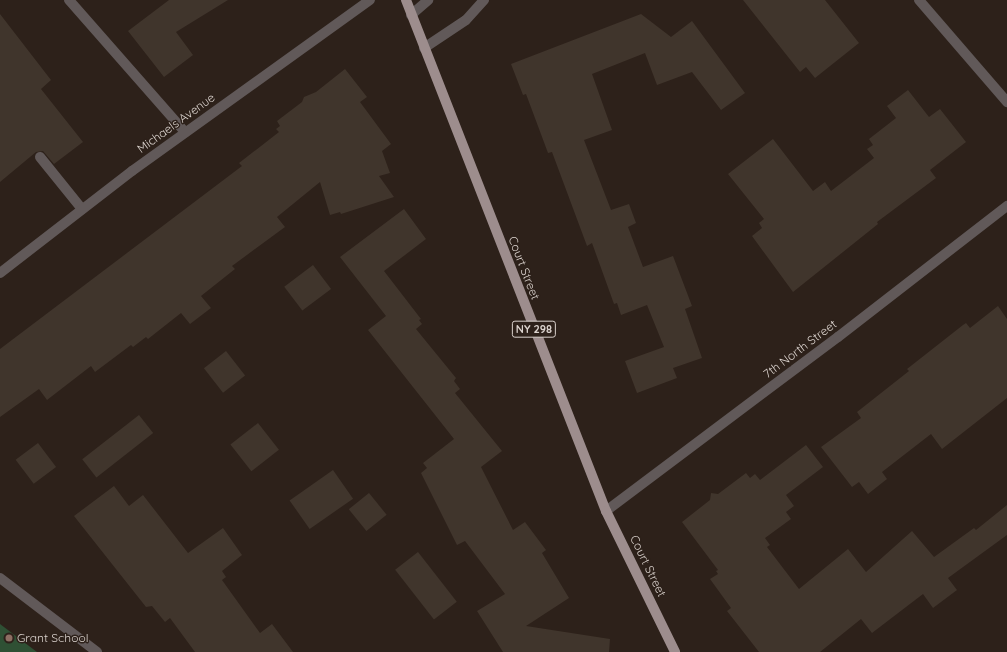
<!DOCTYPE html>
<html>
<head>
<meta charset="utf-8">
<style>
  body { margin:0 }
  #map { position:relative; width:1007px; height:652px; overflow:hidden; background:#2d211a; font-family:Quicksand,sans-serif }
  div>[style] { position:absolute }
  .green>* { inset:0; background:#2f5034 }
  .building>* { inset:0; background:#40352c; transform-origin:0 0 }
  .service>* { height:10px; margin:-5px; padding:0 5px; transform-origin:5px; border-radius:5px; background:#615959 }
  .minor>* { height:10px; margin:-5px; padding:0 5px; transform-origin:5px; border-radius:5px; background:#615959 }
  .tertiary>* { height:10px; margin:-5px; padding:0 5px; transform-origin:5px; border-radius:5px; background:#615959 }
  .primary>* { height:10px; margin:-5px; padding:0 5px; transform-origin:5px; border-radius:5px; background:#9d8d8d }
  .dots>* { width:11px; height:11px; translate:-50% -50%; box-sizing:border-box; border:2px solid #2d211a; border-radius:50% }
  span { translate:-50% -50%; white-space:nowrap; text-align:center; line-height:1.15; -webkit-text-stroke:3px #2d211a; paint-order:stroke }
  .shield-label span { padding:1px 3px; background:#2d211a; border:1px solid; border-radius:3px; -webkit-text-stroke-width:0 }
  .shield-label { font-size:11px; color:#dbd3ce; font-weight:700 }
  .street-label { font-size:12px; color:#dbd3ce }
  .poi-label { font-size:12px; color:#dbd3ce }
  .left { translate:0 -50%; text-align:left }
</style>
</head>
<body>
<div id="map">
  <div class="green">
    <i style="clip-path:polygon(0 624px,37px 652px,0 652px)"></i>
  </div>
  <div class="building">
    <i style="clip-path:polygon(169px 0,228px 0,176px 32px,193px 55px,164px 77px,128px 31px)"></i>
    <i style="clip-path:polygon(743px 0,825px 0,859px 43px,815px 78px,806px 67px,800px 72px)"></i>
    <i style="clip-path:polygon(0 14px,51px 80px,41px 89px,83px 142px,54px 164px,43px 151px,36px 152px,0 182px)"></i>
    <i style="clip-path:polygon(641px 14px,671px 37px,692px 21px,745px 93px,721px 110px,692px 72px,657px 85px,645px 53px,592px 74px,612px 130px,584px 140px,611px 210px,629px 204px,636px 223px,628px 227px,643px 267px,673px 256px,692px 306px,685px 309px,702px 358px,673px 368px,677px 378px,637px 393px,625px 361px,664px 347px,647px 305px,621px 315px,617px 303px,614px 304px,592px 243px,587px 246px,552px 152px,548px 153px,526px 94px,523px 95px,511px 64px)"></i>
    <i style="clip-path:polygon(345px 69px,367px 97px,360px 102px,391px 144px,382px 151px,390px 173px,379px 176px,394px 197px,341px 214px,340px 212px,330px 215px,320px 182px,277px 217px,285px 227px,232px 266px,235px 269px,201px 296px,211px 308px,190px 324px,181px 313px,148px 339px,146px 337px,133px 347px,131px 345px,95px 372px,91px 366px,47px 400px,39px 389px,0 417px,0 349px,242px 166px,239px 163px,279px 132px,276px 129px,280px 126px,277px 121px,302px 102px,304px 97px,316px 92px)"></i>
    <i style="clip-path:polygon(908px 90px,929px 117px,940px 109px,966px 142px,930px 170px,936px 178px,877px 222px,878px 224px,793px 292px,752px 236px,762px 228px,759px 223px,764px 219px,728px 174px,773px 139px,813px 191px,825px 182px,831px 191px,874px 158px,867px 149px,873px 145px,869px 139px,896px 118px,887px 106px)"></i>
    <i style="clip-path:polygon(404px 209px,426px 239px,384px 271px,421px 319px,419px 320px,422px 324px,416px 329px,456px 378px,454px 381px,460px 389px,455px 393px,502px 451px,481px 467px,513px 530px,525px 522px,546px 550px,542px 553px,569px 598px,526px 626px,610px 639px,609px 652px,503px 652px,477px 611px,505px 594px,465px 541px,457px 545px,421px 473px,427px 468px,423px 463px,454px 439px,368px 330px,386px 316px,340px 257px)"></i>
    <i style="left:313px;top:265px;width:30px;height:36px;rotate:53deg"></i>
    <i style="clip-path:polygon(998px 306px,1007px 319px,1007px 398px,942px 449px,931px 434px,882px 472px,887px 479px,868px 494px,859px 482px,852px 487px,821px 447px,861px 418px,857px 412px,909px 371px,907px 369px,963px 325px,966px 323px,970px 328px)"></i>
    <i style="left:226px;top:351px;width:31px;height:28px;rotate:52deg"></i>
    <i style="left:139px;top:415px;width:23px;height:72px;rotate:52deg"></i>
    <i style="left:258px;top:423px;width:34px;height:35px;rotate:52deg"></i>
    <i style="left:38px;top:443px;width:30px;height:28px;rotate:53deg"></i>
    <i style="clip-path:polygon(806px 445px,823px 467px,786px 495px,794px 506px,786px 512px,791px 519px,765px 538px,770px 545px,767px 547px,799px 589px,848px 549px,866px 572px,912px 531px,934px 557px,974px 528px,976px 530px,1007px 505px,1007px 535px,948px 578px,957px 590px,933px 608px,923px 594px,872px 633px,861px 619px,820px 652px,759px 652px,727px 611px,731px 608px,710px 579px,718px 574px,716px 571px,718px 570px,682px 522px,710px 500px,711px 493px,718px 494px,746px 473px,750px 478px,755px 474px,760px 480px)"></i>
    <i style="left:333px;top:470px;width:35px;height:53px;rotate:55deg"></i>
    <i style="clip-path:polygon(114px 486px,129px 506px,143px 495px,188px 553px,223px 528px,242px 555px,222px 571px,226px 577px,222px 580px,260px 633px,272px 624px,293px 652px,195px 652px,170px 618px,165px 622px,152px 606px,146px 607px,74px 516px)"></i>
    <i style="left:369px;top:493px;width:28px;height:26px;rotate:51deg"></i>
    <i style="left:418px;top:552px;width:63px;height:29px;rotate:52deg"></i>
  </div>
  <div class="service">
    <i style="left:69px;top:0;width:176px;rotate:48.7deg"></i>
    <i style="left:40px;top:157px;width:67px;rotate:51.1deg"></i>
  </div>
  <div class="minor">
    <i style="left:919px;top:0;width:135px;rotate:49.2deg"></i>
    <i style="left:411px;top:15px;width:23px;rotate:-41deg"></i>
    <i style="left:424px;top:48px;width:50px;rotate:-33.7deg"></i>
    <i style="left:466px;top:20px;width:27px;rotate:-48deg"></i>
    <i style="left:0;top:273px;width:167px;rotate:-37.7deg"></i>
    <i style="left:132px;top:171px;width:293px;rotate:-35.7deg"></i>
    <i style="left:0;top:578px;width:122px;rotate:37.3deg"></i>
  </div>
  <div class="tertiary">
    <i style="left:606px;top:511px;width:290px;rotate:-36.9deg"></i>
    <i style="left:838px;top:337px;width:214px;rotate:-37.8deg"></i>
  </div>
  <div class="primary">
    <i style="left:406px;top:0;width:549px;rotate:68.63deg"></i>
    <i style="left:606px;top:511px;width:157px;rotate:63.9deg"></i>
  </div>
  <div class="dots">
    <i style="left:9px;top:638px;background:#8d6e63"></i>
  </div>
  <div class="shield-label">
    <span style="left:534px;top:329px">NY 298</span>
  </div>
  <div class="street-label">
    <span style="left:176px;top:123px;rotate:-36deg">Michaels Avenue</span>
    <span style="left:524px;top:268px;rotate:69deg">Court Street</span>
    <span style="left:800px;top:349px;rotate:-37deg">7th North Street</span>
    <span style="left:648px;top:566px;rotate:64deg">Court Street</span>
  </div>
  <div class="poi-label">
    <span class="left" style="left:17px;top:638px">Grant School</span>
  </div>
</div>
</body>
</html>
